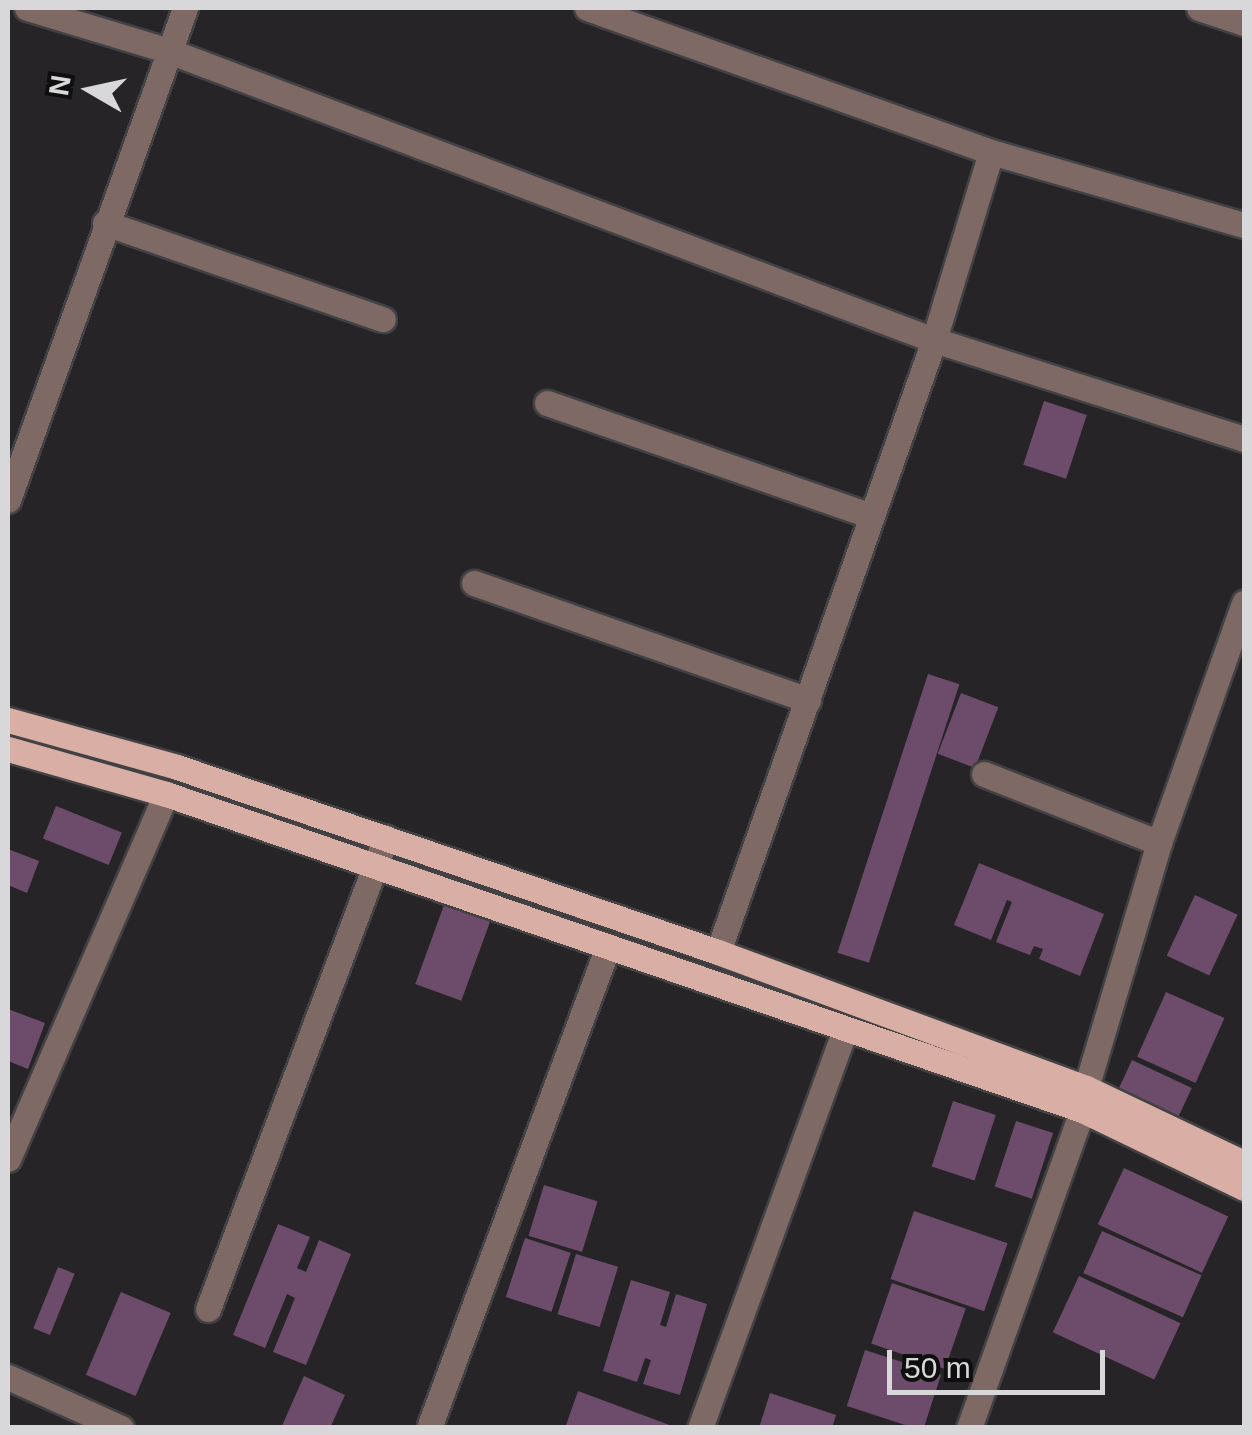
<!DOCTYPE html>
<html>
<head>
<meta charset="utf-8">
<style>
  body { margin:0 }
  #map { position:relative; width:1252px; height:1435px; overflow:hidden; background:#262427; font-family:Helvetica,sans-serif }
  div>[style] { position:absolute }
  .building>* { inset:0; background:#6c4c6a; transform-origin:0 0 }
  .roads { filter:drop-shadow(2px 0 #424143) drop-shadow(-2px 0 #424143) drop-shadow(0 2px #424143) drop-shadow(0 -2px #424143) }
  .minor>* { height:25px; margin:-12.5px; padding:0 12.5px; transform-origin:12.5px; border-radius:12.5px; background:#7e6965 }
  .major>* { height:25px; margin:-12.5px; padding:0 12.5px; transform-origin:12.5px; border-radius:12.5px; background:#d9aea4 }
  span { translate:-50% -50%; white-space:nowrap; text-align:center; line-height:1.15; -webkit-text-stroke:9px #0f0e0f; paint-order:stroke }
  .frame { position:absolute; inset:0; border:10px solid #d8d7d9; pointer-events:none }
  .north { position:absolute; left:40px; top:40px; width:100px; height:100px; -webkit-text-stroke:8px #0f0e0f; paint-order:stroke; rotate:279deg; font-size:28px; font-weight:700; line-height:40px; text-align:center; color:#d8d7d9 }
  .north::after { content:''; display:block; margin:auto; width:35px; height:45px; background:#d8d7d9; clip-path:polygon(50% 0,100% 100%,50% 72%,0 100%) }
  .scale { position:absolute; left:887px; top:1350px; width:218px; height:45px; box-sizing:border-box; border:5px solid #d8d7d9; border-top:0; padding-left:12px; font-size:30px; line-height:35px; white-space:nowrap; color:#d8d7d9; -webkit-text-stroke:8px #0f0e0f; paint-order:stroke }
</style>
</head>
<body>
<div id="map">
  <div class="building">
    <i style="left:1044px;top:401px;width:45px;height:67px;rotate:18deg"></i>
    <i style="left:928px;top:674px;width:33px;height:293px;rotate:18deg"></i>
    <i style="left:961px;top:693px;width:40px;height:65px;rotate:21deg"></i>
    <i style="left:56px;top:806px;width:71px;height:35px;rotate:22deg"></i>
    <i style="clip-path:polygon(8px 849px,39px 861px,27px 893px,8px 885px)"></i>
    <i style="clip-path:polygon(979px 863px,1104px 914px,1080px 976px,1039px 959px,1043px 949px,1034px 946px,1030px 955px,996px 942px,1012px 902px,1007px 900px,991px 940px,954px 925px)"></i>
    <i style="left:1195px;top:895px;width:47px;height:67px;rotate:25deg"></i>
    <i style="left:444px;top:905px;width:49px;height:84px;rotate:20deg"></i>
    <i style="left:1166px;top:992px;width:64px;height:71px;rotate:24deg"></i>
    <i style="clip-path:polygon(8px 1009px,45px 1023px,28px 1069px,8px 1061px)"></i>
    <i style="left:1132px;top:1060px;width:66px;height:36px;rotate:25deg"></i>
    <i style="left:953px;top:1101px;width:45px;height:69px;rotate:18deg"></i>
    <i style="left:1016px;top:1121px;width:39px;height:69px;rotate:18deg"></i>
    <i style="left:1124px;top:1168px;width:115px;height:62px;rotate:25deg"></i>
    <i style="left:544px;top:1185px;width:56px;height:53px;rotate:17deg"></i>
    <i style="left:914px;top:1211px;width:99px;height:72px;rotate:19deg"></i>
    <i style="clip-path:polygon(278px 1224px,310px 1237px,297px 1268px,306px 1272px,319px 1240px,351px 1254px,306px 1365px,273px 1352px,295px 1298px,287px 1294px,265px 1348px,233px 1335px)"></i>
    <i style="left:1102px;top:1231px;width:109px;height:46px;rotate:24deg"></i>
    <i style="left:525px;top:1238px;width:48px;height:62px;rotate:18deg"></i>
    <i style="left:576px;top:1254px;width:44px;height:63px;rotate:17deg"></i>
    <i style="left:58px;top:1267px;width:18px;height:66px;rotate:22deg"></i>
    <i style="left:1079px;top:1276px;width:112px;height:62px;rotate:25deg"></i>
    <i style="clip-path:polygon(631px 1280px,670px 1292px,660px 1325px,666px 1327px,676px 1294px,707px 1304px,680px 1395px,643px 1384px,651px 1360px,645px 1358px,637px 1382px,603px 1371px)"></i>
    <i style="left:892px;top:1283px;width:78px;height:64px;rotate:19deg"></i>
    <i style="left:121px;top:1292px;width:54px;height:90px;rotate:23deg"></i>
    <i style="left:865px;top:1350px;width:80px;height:59px;rotate:18deg"></i>
    <i style="clip-path:polygon(304px 1376px,345px 1395px,330px 1428px,281px 1428px)"></i>
    <i style="clip-path:polygon(578px 1391px,675px 1427px,675px 1428px,565px 1428px)"></i>
    <i style="clip-path:polygon(770px 1393px,836px 1415px,832px 1428px,759px 1428px)"></i>
  </div>
  <div class="roads">
    <div class="minor">
      <i style="left:27px;top:8px;width:148px;rotate:16.8deg"></i>
      <i style="left:169px;top:51px;width:818px;rotate:20.7deg"></i>
      <i style="left:934px;top:340px;width:325px;rotate:17.7deg"></i>
      <i style="left:587px;top:8px;width:429px;rotate:19.6deg"></i>
      <i style="left:991px;top:152px;width:263px;rotate:16.1deg"></i>
      <i style="left:1199px;top:8px;width:47px;rotate:18.4deg"></i>
      <i style="left:105px;top:223px;width:294px;rotate:19.1deg"></i>
      <i style="left:547px;top:403px;width:341px;rotate:19.2deg"></i>
      <i style="left:8px;top:500px;width:523px;rotate:-70.21deg"></i>
      <i style="left:474px;top:583px;width:354px;rotate:19.3deg"></i>
      <i style="left:984px;top:774px;width:188px;rotate:21.5deg"></i>
      <i style="left:718px;top:952px;width:649px;rotate:-70.56deg"></i>
      <i style="left:934px;top:340px;width:196px;rotate:-73.1deg"></i>
      <i style="left:1086px;top:1088px;width:256px;rotate:-73.4deg"></i>
      <i style="left:1159px;top:843px;width:255px;rotate:-70.5deg"></i>
      <i style="left:8px;top:1159px;width:398px;rotate:-66.6deg"></i>
      <i style="left:208px;top:1309px;width:504px;rotate:-69.34deg"></i>
      <i style="left:8px;top:1377px;width:124px;rotate:24.3deg"></i>
      <i style="left:430px;top:1425px;width:508px;rotate:-69.6deg"></i>
      <i style="left:700px;top:1428px;width:420px;rotate:-70deg"></i>
      <i style="left:969px;top:1428px;width:337px;rotate:-70.4deg"></i>
    </div>
    <div class="major">
      <i style="left:8px;top:720px;width:175px;rotate:15.5deg"></i>
      <i style="left:177px;top:767px;width:572px;rotate:18.88deg"></i>
      <i style="left:718px;top:952px;width:392px;rotate:20.3deg"></i>
      <i style="left:1086px;top:1088px;width:175px;rotate:25.4deg"></i>
      <i style="left:8px;top:749px;width:164px;rotate:15.9deg"></i>
      <i style="left:166px;top:794px;width:969px;rotate:19.03deg"></i>
      <i style="left:1082px;top:1110px;width:180px;rotate:25.7deg"></i>
    </div>
  </div>
  <div class="frame"></div>
  <div class="north">N</div>
  <div class="scale">50 m</div>
</div>
</body>
</html>
